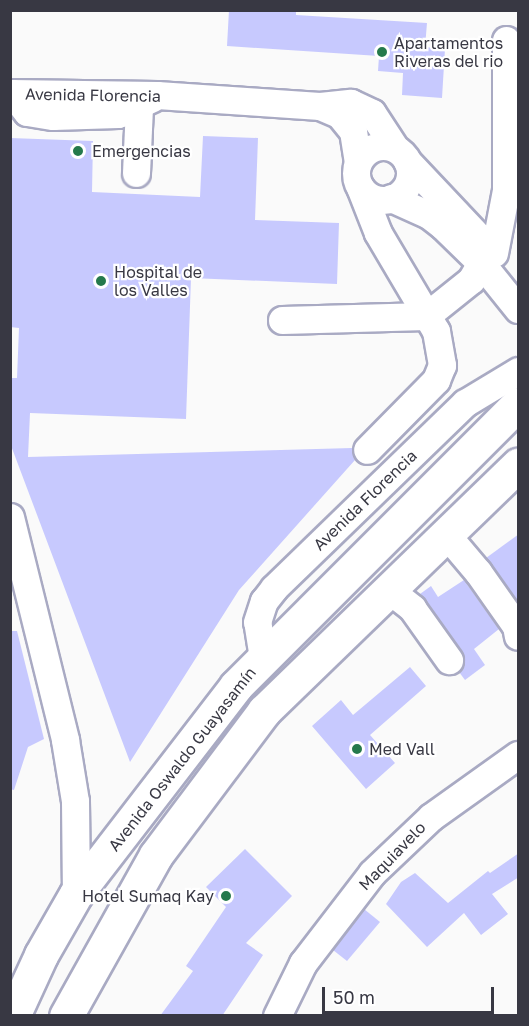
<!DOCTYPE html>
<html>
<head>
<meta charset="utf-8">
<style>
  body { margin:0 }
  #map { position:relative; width:529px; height:1026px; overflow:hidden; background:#fafafa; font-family:"Golos Text",sans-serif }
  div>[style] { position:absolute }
  .building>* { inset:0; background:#c7c9fe }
  .roads { filter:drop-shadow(2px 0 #a9aac3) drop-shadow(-2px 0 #a9aac3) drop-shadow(0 2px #a9aac3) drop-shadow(0 -2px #a9aac3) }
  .minor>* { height:27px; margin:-13.5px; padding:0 13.5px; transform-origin:13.5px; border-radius:13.5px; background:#fff }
  .minor>.ring { margin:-13.5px; padding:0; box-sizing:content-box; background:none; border:27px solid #fff; border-radius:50% }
  .major>* { height:33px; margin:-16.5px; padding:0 16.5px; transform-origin:16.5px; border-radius:16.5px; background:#fff }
  .dots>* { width:16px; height:16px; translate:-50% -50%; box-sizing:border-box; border:3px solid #fff; border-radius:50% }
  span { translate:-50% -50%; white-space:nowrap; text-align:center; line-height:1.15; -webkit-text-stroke:4.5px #fff; paint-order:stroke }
  .poi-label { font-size:16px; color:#383843 }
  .left { translate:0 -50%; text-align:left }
  .right { translate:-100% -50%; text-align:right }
  .street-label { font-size:16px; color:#383843 }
  .frame { position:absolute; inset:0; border:12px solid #383843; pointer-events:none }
  .scale { position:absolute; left:322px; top:987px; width:172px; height:27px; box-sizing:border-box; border:3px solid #383843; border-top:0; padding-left:8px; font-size:18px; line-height:21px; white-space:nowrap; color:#383843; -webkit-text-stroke:4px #fff; paint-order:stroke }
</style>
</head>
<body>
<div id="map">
  <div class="building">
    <i style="clip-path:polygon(229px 10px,296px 10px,296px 15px,427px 23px,425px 47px,445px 49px,442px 98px,402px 95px,403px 73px,378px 71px,379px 56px,227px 46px)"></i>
    <i style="clip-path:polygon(203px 136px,258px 138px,255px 220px,339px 223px,337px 284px,191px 278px,186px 419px,30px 413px,28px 457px,352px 448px,355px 460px,239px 590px,130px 762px,10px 443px,10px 378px,17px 378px,19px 328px,10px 327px,10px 138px,93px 141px,92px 192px,200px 197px)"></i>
    <i style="clip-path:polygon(519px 534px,519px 602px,518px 602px,486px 558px)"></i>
    <i style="clip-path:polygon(464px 580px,499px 629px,474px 649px,485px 665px,465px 680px,459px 672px,465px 659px,462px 651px,420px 594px,431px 586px,438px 597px)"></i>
    <i style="clip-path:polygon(10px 631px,17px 631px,44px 739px,28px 747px,14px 790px,10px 789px)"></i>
    <i style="clip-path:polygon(410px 667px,426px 686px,370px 735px,395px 763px,366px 789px,312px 726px,341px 700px,353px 715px)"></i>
    <i style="clip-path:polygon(245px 849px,292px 896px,246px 943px,263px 955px,222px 1016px,160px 1016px,193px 971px,186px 966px,226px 907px,206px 887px)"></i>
    <i style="clip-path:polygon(519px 853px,519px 877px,492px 894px,508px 914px,481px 935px,464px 913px,427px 947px,386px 904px,401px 882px,415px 873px,448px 903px,488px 871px,490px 873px)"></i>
    <i style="clip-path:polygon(364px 909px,380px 922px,347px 961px,333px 950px)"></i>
  </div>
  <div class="roads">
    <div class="minor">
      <i style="left:10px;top:93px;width:147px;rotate:0.8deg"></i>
      <i style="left:157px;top:95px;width:163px;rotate:3.9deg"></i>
      <i style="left:320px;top:106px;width:31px;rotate:-6deg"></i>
      <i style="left:351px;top:103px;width:23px;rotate:25deg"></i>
      <i style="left:372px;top:113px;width:42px;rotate:56.7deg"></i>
      <i style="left:12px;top:93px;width:24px;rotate:52deg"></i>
      <i style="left:27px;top:112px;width:26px;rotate:9deg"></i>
      <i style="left:53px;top:116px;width:65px;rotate:-1.8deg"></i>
      <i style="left:118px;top:114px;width:38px;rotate:-25deg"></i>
      <i style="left:320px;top:106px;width:21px;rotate:23deg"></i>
      <i style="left:339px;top:114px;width:22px;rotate:51deg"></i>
      <i style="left:353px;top:131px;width:31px;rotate:81deg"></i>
      <i class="ring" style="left:356px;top:146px;width:27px;height:27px"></i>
      <i style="left:407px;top:161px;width:122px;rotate:46.7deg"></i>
      <i style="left:136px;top:173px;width:65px;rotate:-87.4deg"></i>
      <i style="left:360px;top:187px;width:49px;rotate:68.6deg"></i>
      <i style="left:378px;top:233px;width:114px;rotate:59.4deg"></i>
      <i style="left:436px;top:331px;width:35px;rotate:80deg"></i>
      <i style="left:442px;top:365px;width:16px;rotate:112deg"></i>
      <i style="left:436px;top:380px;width:98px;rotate:134.6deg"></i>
      <i style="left:391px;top:198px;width:42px;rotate:24.1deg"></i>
      <i style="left:429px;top:215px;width:18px;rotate:38deg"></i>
      <i style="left:443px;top:226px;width:53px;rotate:44.2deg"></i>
      <i style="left:481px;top:263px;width:59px;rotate:51.2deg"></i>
      <i style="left:494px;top:253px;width:64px;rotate:-79.2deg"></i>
      <i style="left:506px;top:190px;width:150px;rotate:-90deg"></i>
      <i style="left:282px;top:320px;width:144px;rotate:-1.6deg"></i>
      <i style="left:426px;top:316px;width:58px;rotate:-38.7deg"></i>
      <i style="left:471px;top:280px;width:20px;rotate:-60deg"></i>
      <i style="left:10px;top:517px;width:230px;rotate:76.1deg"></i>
      <i style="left:65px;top:740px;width:62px;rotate:80.7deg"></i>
      <i style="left:75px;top:801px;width:93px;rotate:89.4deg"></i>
      <i style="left:445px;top:533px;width:51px;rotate:49.8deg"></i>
      <i style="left:478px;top:572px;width:66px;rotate:54.9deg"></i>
      <i style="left:516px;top:626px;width:10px;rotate:79deg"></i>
      <i style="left:388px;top:589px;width:31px;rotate:38deg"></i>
      <i style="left:412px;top:608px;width:64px;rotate:54.6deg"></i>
      <i style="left:263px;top:658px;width:36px;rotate:-99deg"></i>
      <i style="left:257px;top:622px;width:22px;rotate:-72deg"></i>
      <i style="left:264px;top:601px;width:16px;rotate:-52deg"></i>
      <i style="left:274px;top:588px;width:266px;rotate:-44.1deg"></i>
      <i style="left:465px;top:403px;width:62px;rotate:-31.1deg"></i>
      <i style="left:277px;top:1016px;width:59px;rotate:-63.9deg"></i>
      <i style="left:303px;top:963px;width:113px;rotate:-52.5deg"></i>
      <i style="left:372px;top:873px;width:81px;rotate:-43.5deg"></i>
      <i style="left:431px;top:817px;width:107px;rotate:-35.5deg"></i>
    </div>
    <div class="major">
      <i style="left:13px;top:1016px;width:67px;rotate:-65.3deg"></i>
      <i style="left:41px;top:955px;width:70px;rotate:-60.2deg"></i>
      <i style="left:76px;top:894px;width:262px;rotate:-52.4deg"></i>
      <i style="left:236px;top:686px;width:399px;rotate:-45deg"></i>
      <i style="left:66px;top:1016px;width:184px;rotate:-60.8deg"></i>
      <i style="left:156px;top:855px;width:180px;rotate:-53.1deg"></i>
      <i style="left:264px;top:711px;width:354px;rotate:-44.1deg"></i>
    </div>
  </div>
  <div class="dots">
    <i style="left:382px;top:52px;background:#25794c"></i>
    <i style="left:78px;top:151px;background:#25794c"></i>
    <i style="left:101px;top:281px;background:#25794c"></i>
    <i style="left:357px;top:749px;background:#25794c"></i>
    <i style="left:226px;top:896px;background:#25794c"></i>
  </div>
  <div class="poi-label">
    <span class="left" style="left:394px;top:52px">Apartamentos<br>Riveras del rio</span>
    <span class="left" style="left:92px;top:151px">Emergencias</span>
    <span class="left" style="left:114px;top:281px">Hospital de<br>los Valles</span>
    <span class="left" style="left:369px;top:749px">Med Vall</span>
    <span class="right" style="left:214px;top:896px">Hotel Sumaq Kay</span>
  </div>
  <div class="street-label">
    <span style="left:93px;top:95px;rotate:1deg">Avenida Florencia</span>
    <span style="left:365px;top:500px;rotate:-44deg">Avenida Florencia</span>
    <span style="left:182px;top:759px;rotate:-52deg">Avenida Oswaldo Guayasamín</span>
    <span style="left:392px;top:856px;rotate:-46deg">Maquiavelo</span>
  </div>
  <div class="frame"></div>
  <div class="scale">50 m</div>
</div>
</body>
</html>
